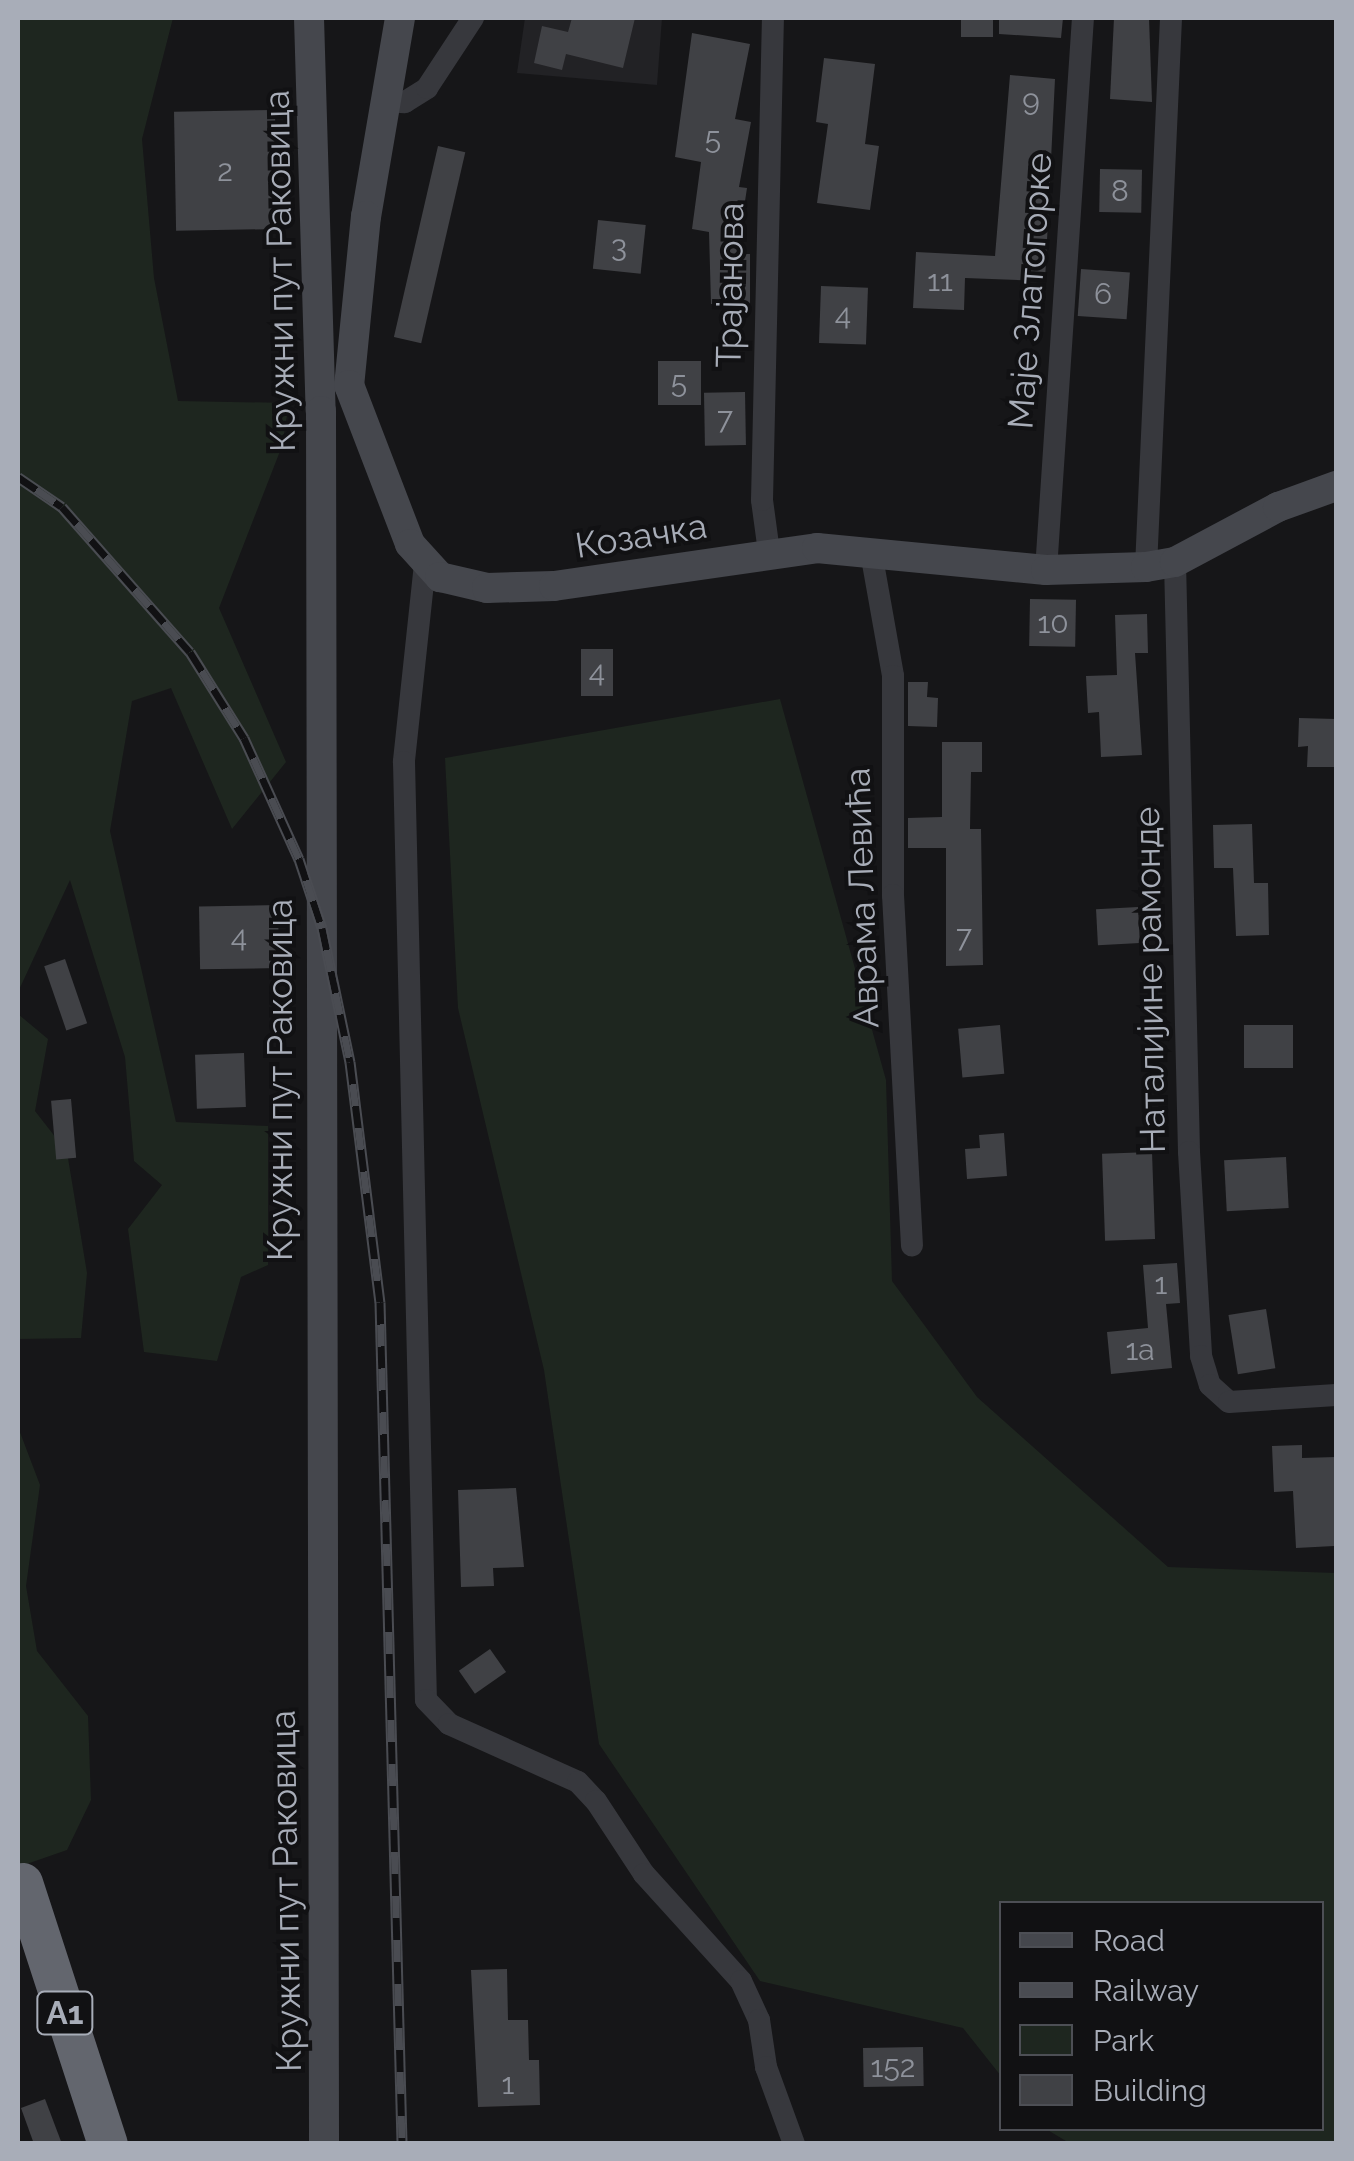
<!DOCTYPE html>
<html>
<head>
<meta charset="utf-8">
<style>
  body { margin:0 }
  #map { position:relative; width:1354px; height:2161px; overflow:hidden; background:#161618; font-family:Raleway,sans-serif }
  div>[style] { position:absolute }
  .built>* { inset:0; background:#222225 }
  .green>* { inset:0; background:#1e261f }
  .building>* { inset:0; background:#404145; transform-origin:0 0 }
  .street>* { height:22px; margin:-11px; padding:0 11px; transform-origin:11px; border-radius:11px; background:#37383d }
  .secondary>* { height:30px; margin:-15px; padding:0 15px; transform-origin:15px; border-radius:15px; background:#45474d }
  .highway>* { height:40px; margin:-20px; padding:0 20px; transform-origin:20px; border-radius:20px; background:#63666e }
  .rail>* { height:11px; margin-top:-5.5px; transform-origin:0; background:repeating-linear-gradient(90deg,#111113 0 22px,#4a4c52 0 44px); box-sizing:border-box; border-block:2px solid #4a4c52 }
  span { translate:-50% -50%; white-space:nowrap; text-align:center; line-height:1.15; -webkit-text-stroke:8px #111113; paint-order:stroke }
  .number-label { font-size:30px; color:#8e929b }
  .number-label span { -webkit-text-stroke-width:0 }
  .shield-label span { padding:2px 8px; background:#111113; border:2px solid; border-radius:8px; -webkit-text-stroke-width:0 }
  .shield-label { font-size:32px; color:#a8adb8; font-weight:700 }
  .street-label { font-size:35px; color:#a8adb8 }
  .frame { position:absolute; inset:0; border:20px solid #a8adb8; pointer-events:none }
  .legend { position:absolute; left:999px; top:1901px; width:325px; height:230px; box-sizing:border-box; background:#111113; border:2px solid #4d4f55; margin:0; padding:12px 18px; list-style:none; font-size:30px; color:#a8adb8 }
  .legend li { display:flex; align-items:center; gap:20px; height:50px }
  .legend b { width:50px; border:2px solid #4d4f55 }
</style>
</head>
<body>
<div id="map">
  <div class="built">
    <i style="clip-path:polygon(525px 18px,662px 18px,657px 85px,517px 73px)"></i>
  </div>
  <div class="green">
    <i style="clip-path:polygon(18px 18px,173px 18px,142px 139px,154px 278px,178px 401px,289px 403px,282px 446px,219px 608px,286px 762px,232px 829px,171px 688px,132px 701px,110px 831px,176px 1122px,268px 1126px,268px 1265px,241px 1277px,217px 1361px,144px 1352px,128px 1229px,162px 1185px,134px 1161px,125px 1057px,70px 880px,18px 992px)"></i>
    <i style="clip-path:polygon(780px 699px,886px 1080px,892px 1281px,977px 1397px,1168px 1567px,1336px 1573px,1336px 2143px,1071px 2144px,1046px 2129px,1322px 2128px,1322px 1904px,1002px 1904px,1001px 2076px,963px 2028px,760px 1981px,599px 1744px,544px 1370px,458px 1008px,445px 758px)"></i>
    <i style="clip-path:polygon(18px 1014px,48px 1039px,35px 1111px,67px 1152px,87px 1273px,81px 1338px,18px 1339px)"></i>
    <i style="clip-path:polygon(18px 1427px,40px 1485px,26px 1586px,37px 1651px,88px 1716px,91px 1800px,67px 1850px,18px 1867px)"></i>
  </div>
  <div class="building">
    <i style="clip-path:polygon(572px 18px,635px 18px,623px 68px,566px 54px,562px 70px,534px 63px,542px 26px,568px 32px)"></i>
    <i style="left:961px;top:18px;width:32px;height:19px"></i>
    <i style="clip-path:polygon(999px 18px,1063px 18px,1061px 38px,999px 34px)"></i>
    <i style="clip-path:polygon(1114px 18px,1149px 18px,1152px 102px,1110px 99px)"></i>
    <i style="clip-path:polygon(692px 33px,750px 44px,735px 119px,751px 122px,739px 187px,747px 188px,737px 254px,750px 254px,750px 304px,711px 304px,709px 232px,692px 229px,701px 162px,675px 157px)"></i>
    <i style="clip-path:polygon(824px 58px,875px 64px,865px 144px,879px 146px,870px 210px,817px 203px,828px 124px,816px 122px)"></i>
    <i style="clip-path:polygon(1010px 75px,1055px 79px,1045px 281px,965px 278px,964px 310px,913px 308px,916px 252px,995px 256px)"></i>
    <i style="left:275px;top:110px;width:119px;height:101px;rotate:89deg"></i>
    <i style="left:438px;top:146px;width:28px;height:196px;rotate:13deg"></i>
    <i style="left:1100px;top:169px;width:42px;height:43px;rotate:1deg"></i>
    <i style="left:598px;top:220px;width:48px;height:49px;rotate:6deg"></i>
    <i style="left:1081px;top:269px;width:49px;height:47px;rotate:4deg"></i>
    <i style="left:821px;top:286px;width:47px;height:57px;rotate:2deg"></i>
    <i style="left:658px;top:361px;width:43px;height:44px"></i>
    <i style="left:745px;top:392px;width:53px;height:41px;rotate:89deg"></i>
    <i style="left:1030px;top:599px;width:46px;height:47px;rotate:1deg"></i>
    <i style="clip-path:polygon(1147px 614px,1148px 653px,1135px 653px,1142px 755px,1101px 757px,1099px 712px,1088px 713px,1086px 676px,1117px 675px,1115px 615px)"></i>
    <i style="left:581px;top:649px;width:32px;height:47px"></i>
    <i style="clip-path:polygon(908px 682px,928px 682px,927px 697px,938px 698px,937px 727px,908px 726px)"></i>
    <i style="clip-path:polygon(1299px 718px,1336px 719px,1336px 767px,1307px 767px,1308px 746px,1298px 747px)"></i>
    <i style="clip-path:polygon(942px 742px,982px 742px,982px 772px,971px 772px,970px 829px,981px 829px,983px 965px,946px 966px,946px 848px,908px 848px,908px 818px,942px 817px)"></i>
    <i style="clip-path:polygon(1252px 824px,1254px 883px,1268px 883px,1269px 935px,1236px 936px,1233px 868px,1214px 868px,1213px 825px)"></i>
    <i style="left:278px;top:905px;width:63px;height:79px;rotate:89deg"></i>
    <i style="left:1138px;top:907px;width:36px;height:42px;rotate:87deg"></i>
    <i style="left:65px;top:959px;width:68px;height:22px;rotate:71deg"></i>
    <i style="left:1000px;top:1025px;width:49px;height:42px;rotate:85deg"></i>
    <i style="left:1293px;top:1025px;width:43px;height:49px;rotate:90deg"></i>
    <i style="left:244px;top:1053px;width:54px;height:49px;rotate:88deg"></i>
    <i style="left:71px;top:1099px;width:59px;height:20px;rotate:85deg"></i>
    <i style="clip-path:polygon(1004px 1133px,1007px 1176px,967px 1179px,965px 1149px,980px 1148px,979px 1135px)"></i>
    <i style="left:1152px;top:1152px;width:87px;height:50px;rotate:88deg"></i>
    <i style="left:1286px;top:1157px;width:51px;height:62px;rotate:87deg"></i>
    <i style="clip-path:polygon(1177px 1263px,1180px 1303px,1166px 1304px,1172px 1368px,1111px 1374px,1107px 1332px,1148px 1328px,1143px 1265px)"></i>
    <i style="left:1266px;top:1309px;width:60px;height:38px;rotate:81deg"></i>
    <i style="clip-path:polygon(1302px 1445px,1302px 1458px,1336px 1457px,1334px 1546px,1296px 1548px,1293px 1491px,1274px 1492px,1272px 1446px)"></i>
    <i style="clip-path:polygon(516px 1488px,524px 1567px,493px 1568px,494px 1586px,461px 1587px,458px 1490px)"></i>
    <i style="left:490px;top:1649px;width:28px;height:38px;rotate:55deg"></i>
    <i style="clip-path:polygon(507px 1969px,508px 2020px,528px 2020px,529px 2060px,539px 2060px,540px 2105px,478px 2107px,471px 1970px)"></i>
    <i style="left:923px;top:2047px;width:39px;height:60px;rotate:89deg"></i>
    <i style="clip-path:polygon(45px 2099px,62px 2144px,34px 2144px,21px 2108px)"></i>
  </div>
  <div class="street">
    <i style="left:383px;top:101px;width:22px;rotate:3deg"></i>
    <i style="left:405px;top:102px;width:26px;rotate:-32deg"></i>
    <i style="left:427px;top:88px;width:84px;rotate:-56.7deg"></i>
    <i style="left:769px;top:552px;width:52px;rotate:-97.7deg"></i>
    <i style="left:762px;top:500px;width:482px;rotate:-88.7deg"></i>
    <i style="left:871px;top:552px;width:126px;rotate:79.9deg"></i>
    <i style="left:893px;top:676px;width:219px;rotate:90deg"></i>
    <i style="left:893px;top:895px;width:351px;rotate:86.9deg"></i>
    <i style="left:1175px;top:562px;width:590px;rotate:88.64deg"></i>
    <i style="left:1189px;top:1152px;width:204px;rotate:86.6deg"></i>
    <i style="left:1201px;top:1356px;width:30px;rotate:73deg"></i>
    <i style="left:1210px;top:1385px;width:25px;rotate:42deg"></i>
    <i style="left:1229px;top:1402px;width:107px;rotate:-3.7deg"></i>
    <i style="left:425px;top:564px;width:199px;rotate:96.1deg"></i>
    <i style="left:404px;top:762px;width:938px;rotate:88.66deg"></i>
    <i style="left:426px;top:1700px;width:33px;rotate:46deg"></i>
    <i style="left:449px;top:1724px;width:141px;rotate:24.2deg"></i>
    <i style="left:578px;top:1782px;width:26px;rotate:47deg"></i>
    <i style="left:596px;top:1801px;width:87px;rotate:56.7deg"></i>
    <i style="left:644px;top:1874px;width:144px;rotate:47.8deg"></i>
    <i style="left:741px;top:1981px;width:43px;rotate:65.2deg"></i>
    <i style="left:759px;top:2020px;width:48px;rotate:81.5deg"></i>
    <i style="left:766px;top:2067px;width:82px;rotate:70deg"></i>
    <i style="left:1146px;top:567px;width:550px;rotate:-87.39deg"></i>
    <i style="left:1046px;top:570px;width:553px;rotate:-86.17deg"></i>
  </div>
  <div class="secondary">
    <i style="left:309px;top:18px;width:393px;rotate:88.3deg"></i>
    <i style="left:321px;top:411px;width:1733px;rotate:89.9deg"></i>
    <i style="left:400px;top:18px;width:201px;rotate:99.7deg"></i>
    <i style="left:366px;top:216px;width:170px;rotate:95.7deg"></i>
    <i style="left:349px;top:385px;width:170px;rotate:69deg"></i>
    <i style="left:410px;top:544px;width:45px;rotate:47.7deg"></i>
    <i style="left:440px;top:577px;width:48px;rotate:13.2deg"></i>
    <i style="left:487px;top:588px;width:67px;rotate:-1.7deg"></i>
    <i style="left:554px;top:586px;width:266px;rotate:-8.2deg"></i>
    <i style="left:817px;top:548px;width:230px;rotate:5.5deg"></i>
    <i style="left:1046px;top:570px;width:100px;rotate:-1.7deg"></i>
    <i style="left:1146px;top:567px;width:29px;rotate:-10deg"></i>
    <i style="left:1175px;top:562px;width:117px;rotate:-28.1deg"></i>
    <i style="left:1278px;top:507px;width:62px;rotate:-19.9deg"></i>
  </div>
  <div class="highway">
    <i style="left:23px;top:1883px;width:274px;rotate:72deg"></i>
  </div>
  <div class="rail">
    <i style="left:18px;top:477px;width:53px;rotate:34.3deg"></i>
    <i style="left:62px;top:507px;width:193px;rotate:48.6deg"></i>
    <i style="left:190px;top:652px;width:102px;rotate:57.9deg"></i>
    <i style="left:244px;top:738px;width:133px;rotate:65.6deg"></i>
    <i style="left:299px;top:859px;width:73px;rotate:71.6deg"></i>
    <i style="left:322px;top:928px;width:137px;rotate:78.2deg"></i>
    <i style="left:350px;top:1062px;width:242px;rotate:82.9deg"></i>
    <i style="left:380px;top:1302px;width:842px;rotate:88.5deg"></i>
  </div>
  <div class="number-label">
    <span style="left:1031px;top:100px">9</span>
    <span style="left:713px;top:139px">5</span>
    <span style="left:225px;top:171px">2</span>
    <span style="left:1120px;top:191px">8</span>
    <span style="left:619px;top:247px">3</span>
    <span style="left:940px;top:281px">11</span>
    <span style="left:1103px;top:294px">6</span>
    <span style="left:843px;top:315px">4</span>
    <span style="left:679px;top:383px">5</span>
    <span style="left:725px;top:419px">7</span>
    <span style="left:1053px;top:623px">10</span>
    <span style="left:597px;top:672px">4</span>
    <span style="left:239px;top:937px">4</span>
    <span style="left:964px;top:937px">7</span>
    <span style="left:1161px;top:1284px">1</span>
    <span style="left:1140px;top:1350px">1a</span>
    <span style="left:893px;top:2067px">152</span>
    <span style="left:508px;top:2084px">1</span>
  </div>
  <div class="shield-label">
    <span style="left:65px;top:2013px">A1</span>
  </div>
  <div class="street-label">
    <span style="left:280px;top:271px;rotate:-91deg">Кружни пут Раковица</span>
    <span style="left:730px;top:285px;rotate:-89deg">Трајанова</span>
    <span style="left:1030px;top:291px;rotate:-86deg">Маје Златогорке</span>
    <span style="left:641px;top:536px;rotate:-9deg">Козачка</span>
    <span style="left:862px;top:898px;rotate:-92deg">Аврама Левића</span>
    <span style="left:1150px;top:980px;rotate:-91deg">Наталијине рамонде</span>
    <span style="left:280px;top:1080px;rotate:-90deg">Кружни пут Раковица</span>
    <span style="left:286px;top:1891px;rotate:-91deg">Кружни пут Раковица</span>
  </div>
  <div class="frame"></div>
  <ul class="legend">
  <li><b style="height:12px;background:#45474d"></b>Road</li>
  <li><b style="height:12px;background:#4a4c52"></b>Railway</li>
  <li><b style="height:28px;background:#1e261f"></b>Park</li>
  <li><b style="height:28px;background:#404145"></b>Building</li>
  </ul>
</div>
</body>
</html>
